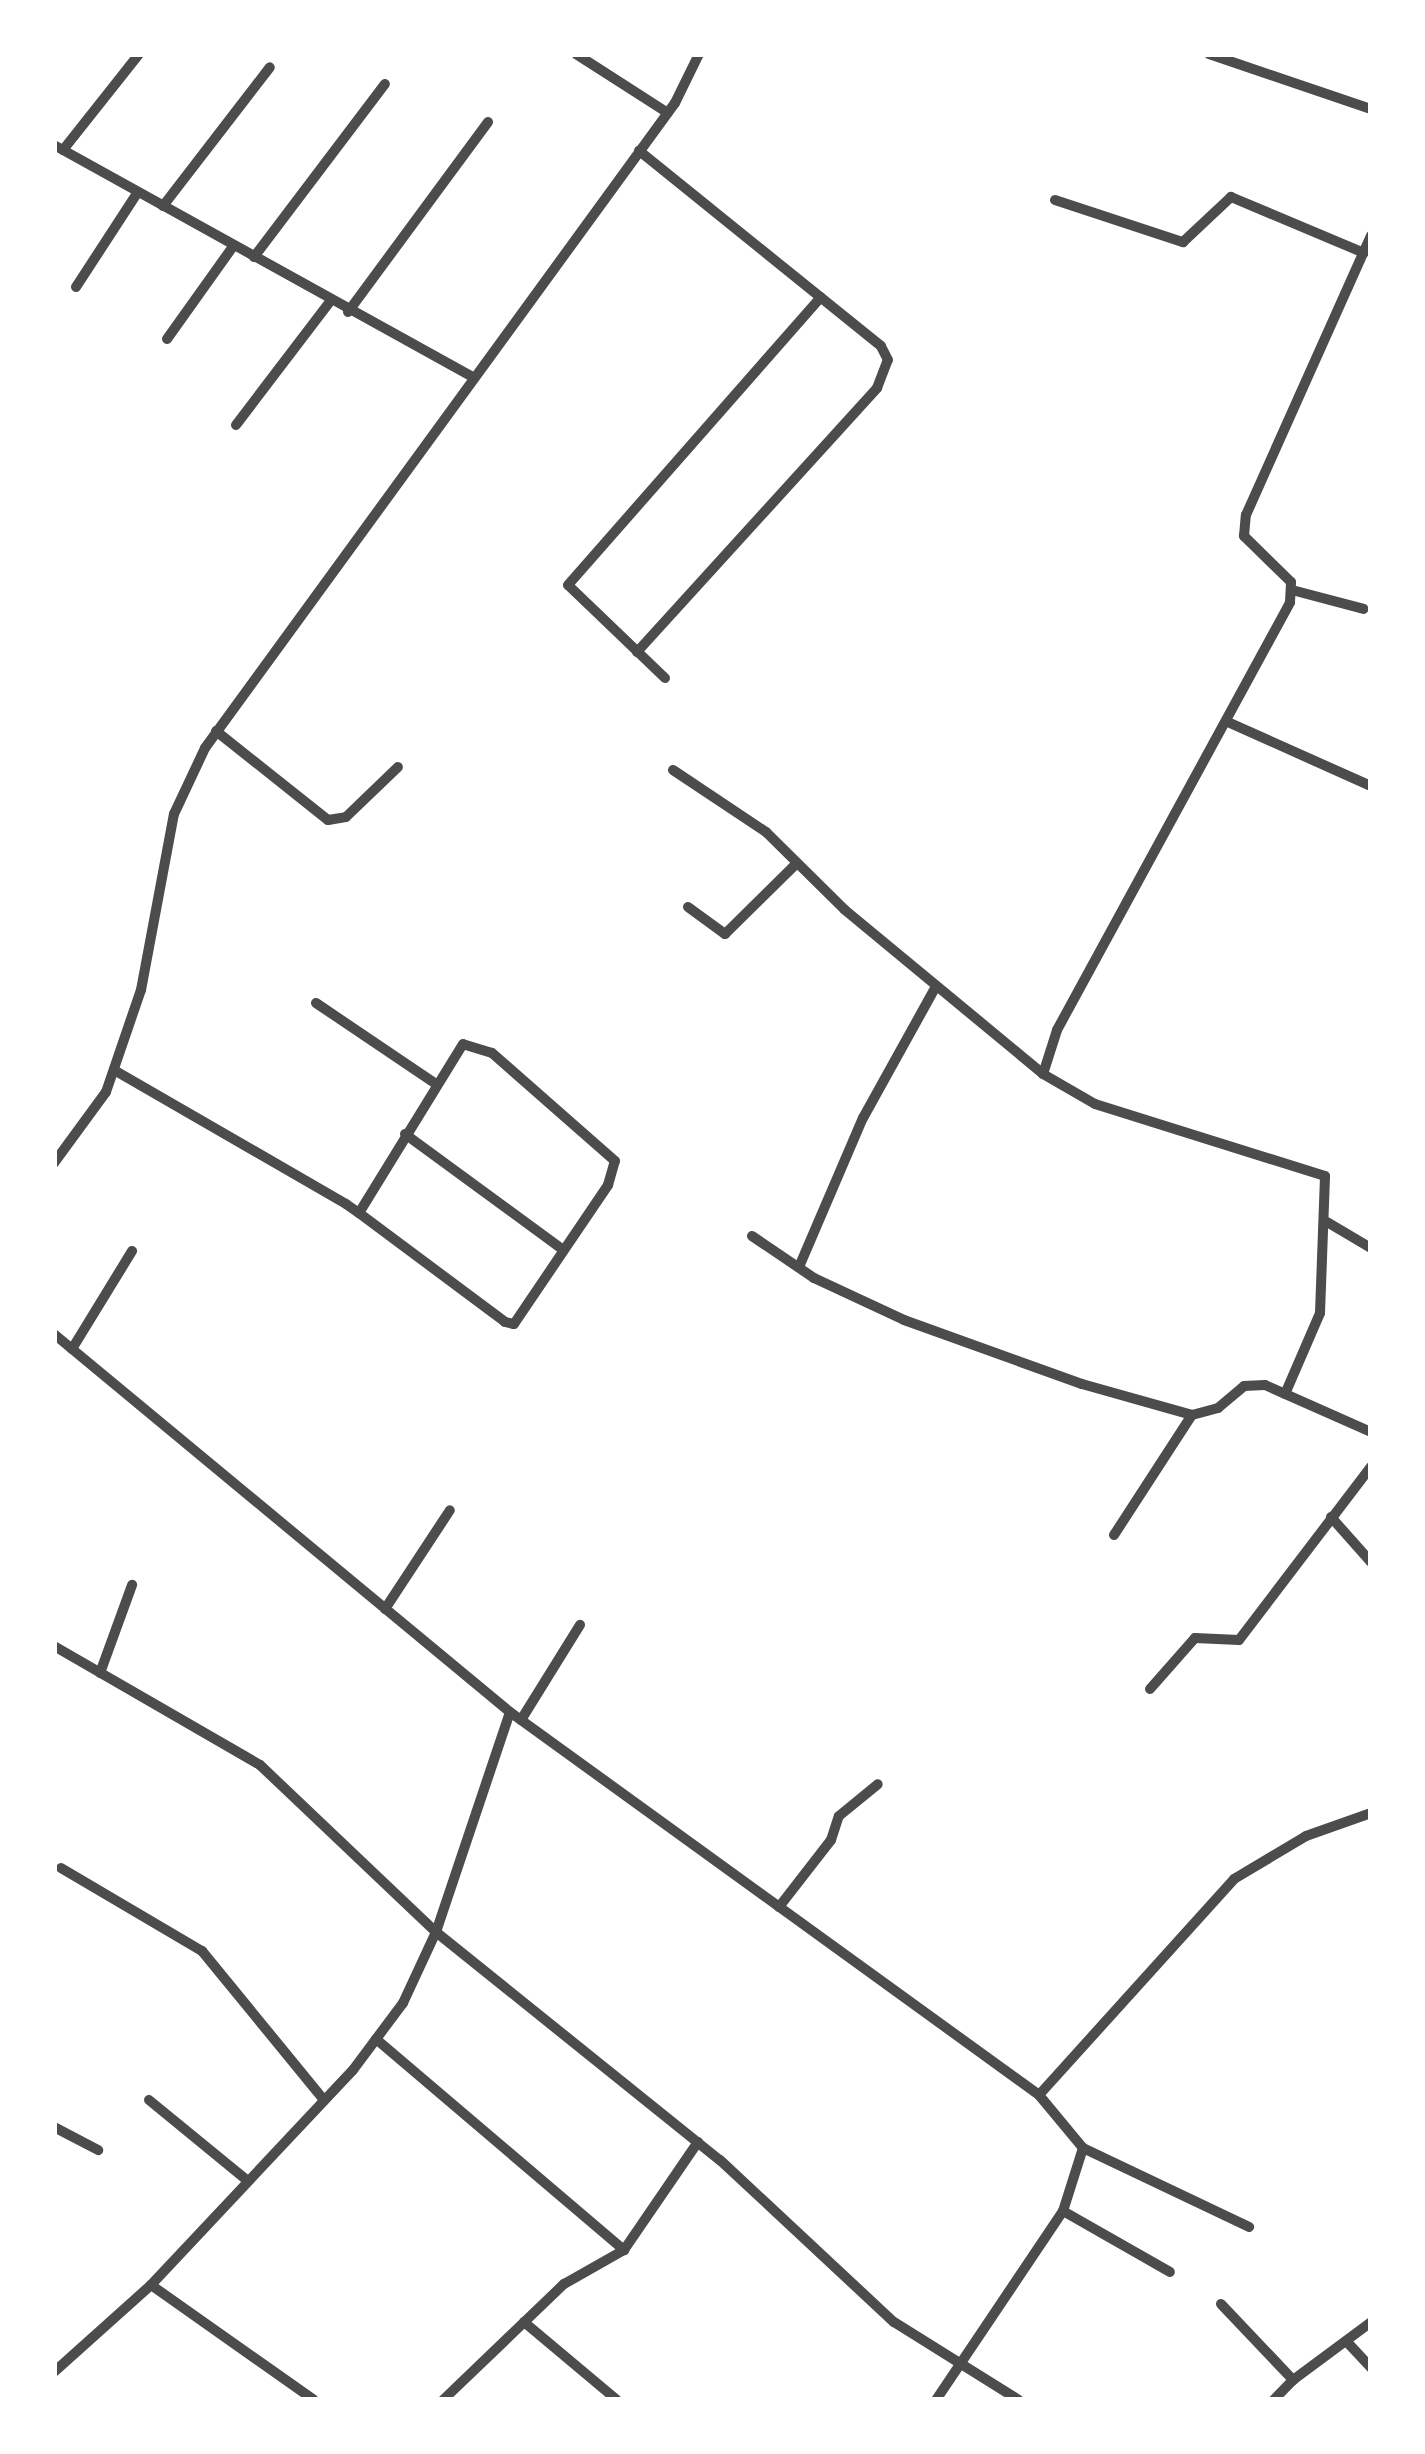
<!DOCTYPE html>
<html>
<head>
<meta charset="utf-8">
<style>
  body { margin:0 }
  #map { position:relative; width:1425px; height:2454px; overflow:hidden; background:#fff; font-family:"Titillium Web",sans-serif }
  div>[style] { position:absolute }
  .minor>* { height:10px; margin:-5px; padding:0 5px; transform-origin:5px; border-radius:5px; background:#4c4c4c }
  span { translate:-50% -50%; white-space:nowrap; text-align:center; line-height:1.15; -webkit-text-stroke:10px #fff; paint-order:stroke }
  .frame { position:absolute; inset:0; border:57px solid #fff; pointer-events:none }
</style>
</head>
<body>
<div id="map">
  <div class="minor">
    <i style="left:576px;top:54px;width:109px;rotate:32.7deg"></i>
    <i style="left:1209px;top:54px;width:171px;rotate:18.8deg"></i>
    <i style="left:54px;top:145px;width:478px;rotate:29deg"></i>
    <i style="left:63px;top:150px;width:122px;rotate:-51.6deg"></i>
    <i style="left:1055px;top:200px;width:135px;rotate:18.2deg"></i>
    <i style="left:1183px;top:242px;width:66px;rotate:-43.2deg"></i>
    <i style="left:1231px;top:197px;width:144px;rotate:22.8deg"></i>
    <i style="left:163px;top:206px;width:175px;rotate:-52.4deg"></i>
    <i style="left:254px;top:257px;width:217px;rotate:-52.9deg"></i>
    <i style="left:76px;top:287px;width:113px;rotate:-56.9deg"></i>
    <i style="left:348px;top:312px;width:236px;rotate:-53.6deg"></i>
    <i style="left:167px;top:339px;width:115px;rotate:-54.5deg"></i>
    <i style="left:236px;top:425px;width:153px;rotate:-52.7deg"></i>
    <i style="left:1292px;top:590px;width:74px;rotate:14.8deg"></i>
    <i style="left:637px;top:652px;width:357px;rotate:-47.7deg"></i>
    <i style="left:877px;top:388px;width:30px;rotate:-69deg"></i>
    <i style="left:888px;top:360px;width:16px;rotate:-117deg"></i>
    <i style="left:881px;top:346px;width:311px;rotate:-141.1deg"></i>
    <i style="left:665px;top:678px;width:134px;rotate:-136.2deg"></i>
    <i style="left:568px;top:585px;width:383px;rotate:-48.7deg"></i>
    <i style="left:1230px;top:723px;width:154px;rotate:24.1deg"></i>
    <i style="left:216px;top:731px;width:143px;rotate:38.5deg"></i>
    <i style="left:328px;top:820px;width:18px;rotate:-9deg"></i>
    <i style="left:346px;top:817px;width:72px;rotate:-43.9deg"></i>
    <i style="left:673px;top:770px;width:112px;rotate:33.7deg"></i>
    <i style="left:766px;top:832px;width:111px;rotate:44.6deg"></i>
    <i style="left:845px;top:910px;width:257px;rotate:39.6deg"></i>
    <i style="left:688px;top:907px;width:46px;rotate:36.1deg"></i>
    <i style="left:725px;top:934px;width:101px;rotate:-44.6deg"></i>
    <i style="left:316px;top:1003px;width:145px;rotate:34deg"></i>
    <i style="left:114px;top:1070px;width:268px;rotate:30deg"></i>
    <i style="left:346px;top:1204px;width:16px;rotate:35deg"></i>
    <i style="left:359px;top:1213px;width:182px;rotate:36.7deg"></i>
    <i style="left:505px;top:1322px;width:9px;rotate:13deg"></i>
    <i style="left:514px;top:1324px;width:168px;rotate:-55.9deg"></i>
    <i style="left:608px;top:1185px;width:25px;rotate:-74deg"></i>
    <i style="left:615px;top:1161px;width:164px;rotate:-138.7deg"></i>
    <i style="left:492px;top:1053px;width:30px;rotate:-163deg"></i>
    <i style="left:463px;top:1044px;width:198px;rotate:121.6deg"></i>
    <i style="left:405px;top:1134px;width:195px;rotate:36.2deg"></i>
    <i style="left:54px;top:1163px;width:88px;rotate:-53.8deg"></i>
    <i style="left:106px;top:1092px;width:108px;rotate:-71.1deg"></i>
    <i style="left:141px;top:990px;width:179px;rotate:-79.4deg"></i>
    <i style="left:174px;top:814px;width:73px;rotate:-64.8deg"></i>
    <i style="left:205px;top:748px;width:798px;rotate:-53.92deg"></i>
    <i style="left:675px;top:103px;width:55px;rotate:-63.9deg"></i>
    <i style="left:1327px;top:1222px;width:51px;rotate:30.6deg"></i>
    <i style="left:752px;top:1236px;width:75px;rotate:34.1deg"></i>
    <i style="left:814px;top:1278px;width:99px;rotate:25deg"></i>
    <i style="left:904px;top:1320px;width:189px;rotate:19.8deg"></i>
    <i style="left:1082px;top:1384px;width:114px;rotate:15.7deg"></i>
    <i style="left:1192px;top:1415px;width:27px;rotate:-15deg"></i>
    <i style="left:1218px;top:1408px;width:34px;rotate:-40deg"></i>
    <i style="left:1244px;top:1386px;width:21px;rotate:-3deg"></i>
    <i style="left:1265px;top:1385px;width:116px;rotate:23.9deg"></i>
    <i style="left:799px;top:1267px;width:162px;rotate:-66.8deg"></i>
    <i style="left:863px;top:1118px;width:149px;rotate:-61deg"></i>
    <i style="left:54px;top:1334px;width:592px;rotate:39.66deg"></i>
    <i style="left:510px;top:1712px;width:653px;rotate:35.9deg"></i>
    <i style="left:1039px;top:2095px;width:69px;rotate:50.3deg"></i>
    <i style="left:1083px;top:2148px;width:66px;rotate:107.6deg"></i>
    <i style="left:1063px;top:2211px;width:228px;rotate:123.9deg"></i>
    <i style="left:72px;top:1349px;width:115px;rotate:-58.5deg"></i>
    <i style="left:1285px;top:1394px;width:88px;rotate:-66.6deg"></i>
    <i style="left:1320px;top:1313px;width:137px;rotate:-87.9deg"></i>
    <i style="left:1325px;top:1176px;width:241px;rotate:-162.6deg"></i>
    <i style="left:1095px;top:1104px;width:60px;rotate:-150deg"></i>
    <i style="left:1043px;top:1074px;width:46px;rotate:-72.3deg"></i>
    <i style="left:1057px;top:1030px;width:487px;rotate:-61.4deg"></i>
    <i style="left:1290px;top:602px;width:20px;rotate:-87deg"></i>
    <i style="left:1291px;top:582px;width:66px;rotate:-135.6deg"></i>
    <i style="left:1244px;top:536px;width:21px;rotate:-85deg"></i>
    <i style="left:1246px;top:515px;width:306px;rotate:-65.9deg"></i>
    <i style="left:1331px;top:1517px;width:60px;rotate:48.4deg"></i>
    <i style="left:1114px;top:1535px;width:143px;rotate:-57deg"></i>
    <i style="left:385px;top:1609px;width:118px;rotate:-56.7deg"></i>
    <i style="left:54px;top:1646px;width:238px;rotate:30deg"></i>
    <i style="left:260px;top:1765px;width:243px;rotate:43.5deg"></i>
    <i style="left:436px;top:1932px;width:364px;rotate:38.8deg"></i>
    <i style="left:720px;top:2160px;width:238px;rotate:43deg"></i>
    <i style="left:894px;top:2322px;width:147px;rotate:32deg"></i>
    <i style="left:100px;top:1673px;width:94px;rotate:-70deg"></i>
    <i style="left:1150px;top:1689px;width:68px;rotate:-48.6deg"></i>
    <i style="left:1195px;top:1638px;width:44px;rotate:2.6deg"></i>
    <i style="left:1239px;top:1640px;width:218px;rotate:-52.7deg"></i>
    <i style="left:521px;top:1720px;width:112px;rotate:-58.2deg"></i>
    <i style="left:61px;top:1868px;width:164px;rotate:30.5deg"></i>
    <i style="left:202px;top:1951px;width:193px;rotate:50.7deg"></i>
    <i style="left:779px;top:1907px;width:85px;rotate:-52.2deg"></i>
    <i style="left:831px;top:1840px;width:25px;rotate:-72deg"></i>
    <i style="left:839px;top:1816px;width:50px;rotate:-39.4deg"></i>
    <i style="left:376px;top:2039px;width:326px;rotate:40.4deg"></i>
    <i style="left:1039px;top:2095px;width:291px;rotate:-47.9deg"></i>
    <i style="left:1234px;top:1879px;width:84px;rotate:-30.8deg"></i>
    <i style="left:1306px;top:1836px;width:69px;rotate:-19.5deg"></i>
    <i style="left:149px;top:2100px;width:128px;rotate:39.3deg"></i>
    <i style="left:54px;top:2127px;width:50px;rotate:27.6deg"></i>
    <i style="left:1083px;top:2148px;width:184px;rotate:25.4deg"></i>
    <i style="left:1063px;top:2211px;width:123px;rotate:29.7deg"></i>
    <i style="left:151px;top:2285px;width:199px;rotate:35.2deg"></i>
    <i style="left:1221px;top:2304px;width:105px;rotate:46.5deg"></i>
    <i style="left:1293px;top:2380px;width:28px;rotate:134deg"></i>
    <i style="left:524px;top:2322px;width:121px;rotate:40deg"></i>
    <i style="left:1348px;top:2343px;width:34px;rotate:47deg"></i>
    <i style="left:54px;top:2372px;width:130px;rotate:-41.9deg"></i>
    <i style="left:151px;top:2285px;width:295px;rotate:-46.8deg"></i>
    <i style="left:353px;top:2070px;width:84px;rotate:-53.3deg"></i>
    <i style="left:403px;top:2003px;width:78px;rotate:-65.1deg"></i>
    <i style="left:436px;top:1932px;width:232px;rotate:-71.4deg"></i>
    <i style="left:1293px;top:2380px;width:97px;rotate:-36.6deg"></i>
    <i style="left:443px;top:2400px;width:168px;rotate:-43.8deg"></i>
    <i style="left:564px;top:2284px;width:69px;rotate:-29.5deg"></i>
    <i style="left:624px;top:2250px;width:131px;rotate:-55.6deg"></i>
  </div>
  <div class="frame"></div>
</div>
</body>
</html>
